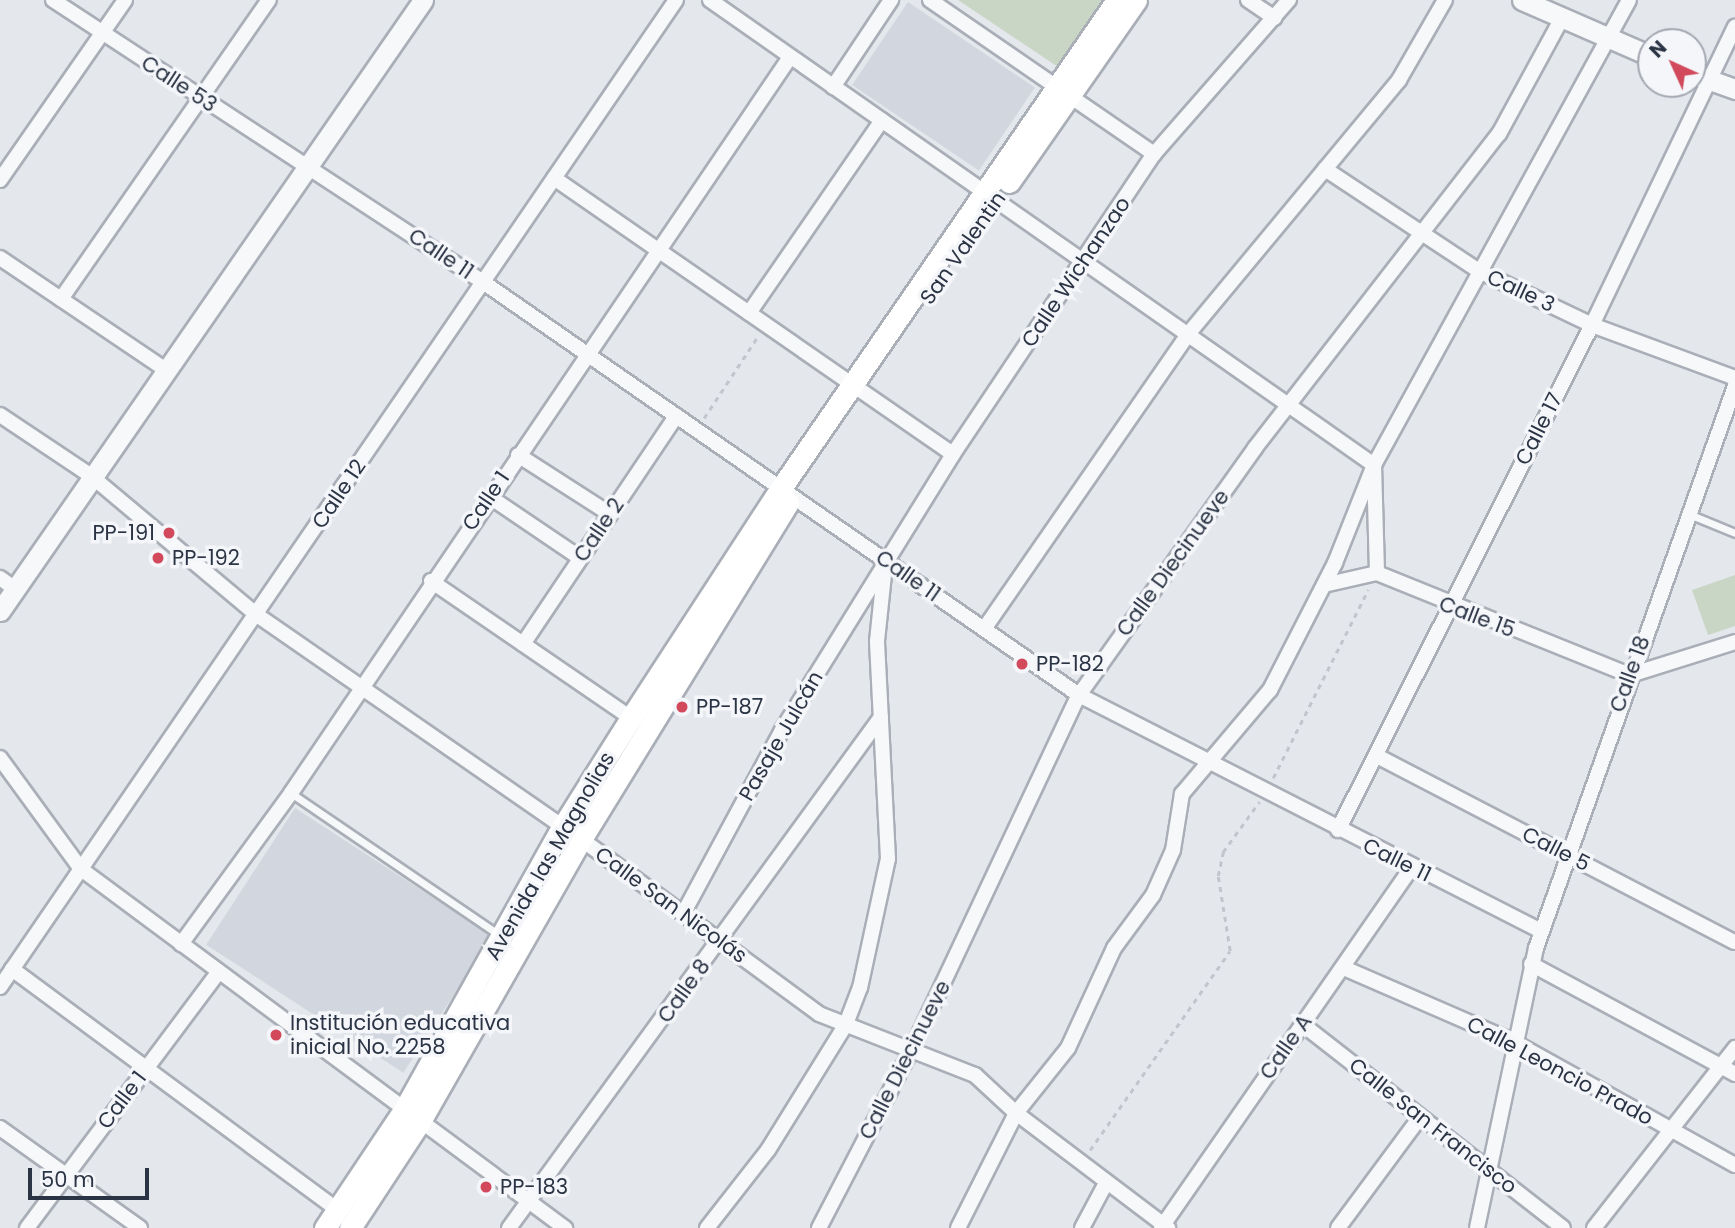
<!DOCTYPE html>
<html>
<head>
<meta charset="utf-8">
<style>
  body { margin:0 }
  #map { position:relative; width:1735px; height:1228px; overflow:hidden; background:#e4e7ec; font-family:Poppins,sans-serif }
  div>[style] { position:absolute }
  .built>* { inset:0; background:#d2d6de; transform-origin:0 0 }
  .green>* { inset:0; background:#c9d6c5 }
  .path>* { height:2.5px; margin-top:-1.25px; transform-origin:0; background:repeating-linear-gradient(90deg,#c2c5cb 0 5px,transparent 0 10px) }
  .roads { filter:drop-shadow(2px 0 #a9aeb7) drop-shadow(-2px 0 #a9aeb7) drop-shadow(0 2px #a9aeb7) drop-shadow(0 -2px #a9aeb7) }
  .service>* { height:7px; margin:-3.5px; padding:0 3.5px; transform-origin:3.5px; border-radius:3.5px; background:#f7f8fa }
  .minor>* { height:14px; margin:-7px; padding:0 7px; transform-origin:7px; border-radius:7px; background:#f7f8fa }
  .tertiary>* { height:19px; margin:-9.5px; padding:0 9.5px; transform-origin:9.5px; border-radius:9.5px; background:#f7f8fa }
  .secondary>* { height:21px; margin:-10.5px; padding:0 10.5px; transform-origin:10.5px; border-radius:10.5px; background:#fff }
  .dots>* { width:19px; height:19px; translate:-50% -50%; box-sizing:border-box; border:4px solid #f4f6f9; border-radius:50% }
  span { translate:-50% -50%; white-space:nowrap; text-align:center; line-height:1.15; -webkit-text-stroke:7px #f4f6f9; paint-order:stroke }
  .street-label { font-size:21px; color:#2b3445 }
  .poi-label { font-size:21px; color:#2b3445 }
  .right { translate:-100% -50%; text-align:right }
  .left { translate:0 -50%; text-align:left }
  .north { position:absolute; left:1637px; top:28px; width:70px; height:70px; box-sizing:border-box; background:#f4f6f9; border:2px solid #a4a8b1; border-radius:50%; rotate:315deg; font-size:19px; font-weight:700; line-height:28px; text-align:center; color:#2b3445 }
  .north::after { content:''; display:block; margin:auto; width:24px; height:32px; background:#d1495b; clip-path:polygon(50% 0,100% 100%,50% 72%,0 100%) }
  .scale { position:absolute; left:28px; top:1168px; width:121px; height:32px; box-sizing:border-box; border:4px solid #2b3445; border-top:0; padding-left:9px; font-size:21px; line-height:24px; white-space:nowrap; color:#2b3445; -webkit-text-stroke:5px #f4f6f9; paint-order:stroke }
</style>
</head>
<body>
<div id="map">
  <div class="built">
    <i style="left:908px;top:2px;width:153px;height:100px;rotate:34deg"></i>
    <i style="left:295px;top:808px;width:235px;height:163px;rotate:33deg"></i>
  </div>
  <div class="green">
    <i style="clip-path:polygon(958px 0,1104px 0,1058px 67px)"></i>
    <i style="clip-path:polygon(1735px 575px,1735px 626px,1708px 635px,1692px 590px)"></i>
  </div>
  <div class="path">
    <i style="left:704px;top:418px;width:98px;rotate:-56.6deg"></i>
    <i style="left:1273px;top:778px;width:211px;rotate:-63.2deg"></i>
    <i style="left:1090px;top:1150px;width:243px;rotate:-54.9deg"></i>
    <i style="left:1230px;top:951px;width:76px;rotate:-99.1deg"></i>
    <i style="left:1218px;top:876px;width:25px;rotate:-78deg"></i>
    <i style="left:1223px;top:852px;width:62px;rotate:-54.2deg"></i>
  </div>
  <div class="roads">
    <div class="service">
      <i style="left:1689px;top:514px;width:50px;rotate:22.4deg"></i>
      <i style="left:291px;top:793px;width:252px;rotate:34.3deg"></i>
    </div>
    <div class="minor">
      <i style="left:53px;top:0;width:514px;rotate:33.26deg"></i>
      <i style="left:483px;top:282px;width:725px;rotate:34.72deg"></i>
      <i style="left:1079px;top:695px;width:519px;rotate:27.06deg"></i>
      <i style="left:710px;top:0;width:811px;rotate:35deg"></i>
      <i style="left:1374px;top:465px;width:108px;rotate:88.4deg"></i>
      <i style="left:930px;top:0;width:272px;rotate:34.5deg"></i>
      <i style="left:1248px;top:0;width:32px;rotate:34deg"></i>
      <i style="left:833px;top:87px;width:105px;rotate:-56.3deg"></i>
      <i style="left:1325px;top:169px;width:185px;rotate:33.5deg"></i>
      <i style="left:1479px;top:271px;width:125px;rotate:25.5deg"></i>
      <i style="left:1592px;top:325px;width:153px;rotate:20.3deg"></i>
      <i style="left:554px;top:178px;width:485px;rotate:34.7deg"></i>
      <i style="left:0;top:180px;width:219px;rotate:-55.2deg"></i>
      <i style="left:0;top:258px;width:200px;rotate:34deg"></i>
      <i style="left:61px;top:299px;width:364px;rotate:-55.2deg"></i>
      <i style="left:749px;top:313px;width:234px;rotate:-55.4deg"></i>
      <i style="left:0;top:415px;width:108px;rotate:33.7deg"></i>
      <i style="left:90px;top:475px;width:218px;rotate:40deg"></i>
      <i style="left:257px;top:615px;width:394px;rotate:34.7deg"></i>
      <i style="left:581px;top:839px;width:295px;rotate:36.3deg"></i>
      <i style="left:819px;top:1014px;width:168px;rotate:21.4deg"></i>
      <i style="left:975px;top:1075px;width:56px;rotate:42.8deg"></i>
      <i style="left:1016px;top:1113px;width:191px;rotate:37.1deg"></i>
      <i style="left:518px;top:455px;width:109px;rotate:32.7deg"></i>
      <i style="left:490px;top:497px;width:109px;rotate:34.1deg"></i>
      <i style="left:0;top:578px;width:19px;rotate:36deg"></i>
      <i style="left:431px;top:581px;width:242px;rotate:34.4deg"></i>
      <i style="left:1324px;top:585px;width:54px;rotate:-12.8deg"></i>
      <i style="left:1377px;top:573px;width:273px;rotate:22deg"></i>
      <i style="left:984px;top:629px;width:360px;rotate:-55.3deg"></i>
      <i style="left:1189px;top:333px;width:329px;rotate:-50.3deg"></i>
      <i style="left:1399px;top:80px;width:92px;rotate:-60.1deg"></i>
      <i style="left:523px;top:644px;width:275px;rotate:-56.1deg"></i>
      <i style="left:1630px;top:675px;width:110px;rotate:-17.4deg"></i>
      <i style="left:1377px;top:756px;width:403px;rotate:27.5deg"></i>
      <i style="left:0;top:758px;width:137px;rotate:53.9deg"></i>
      <i style="left:81px;top:869px;width:603px;rotate:36.57deg"></i>
      <i style="left:1338px;top:830px;width:565px;rotate:-63.3deg"></i>
      <i style="left:1592px;top:325px;width:331px;rotate:-64.4deg"></i>
      <i style="left:683px;top:914px;width:209px;rotate:-61.7deg"></i>
      <i style="left:782px;top:730px;width:325px;rotate:-58.2deg"></i>
      <i style="left:953px;top:454px;width:361px;rotate:-56.2deg"></i>
      <i style="left:1154px;top:154px;width:205px;rotate:-48.8deg"></i>
      <i style="left:181px;top:944px;width:187px;rotate:-53.9deg"></i>
      <i style="left:291px;top:793px;width:889px;rotate:-55.86deg"></i>
      <i style="left:1531px;top:964px;width:232px;rotate:28.3deg"></i>
      <i style="left:1344px;top:968px;width:185px;rotate:23.5deg"></i>
      <i style="left:1514px;top:1042px;width:253px;rotate:29.1deg"></i>
      <i style="left:12px;top:969px;width:405px;rotate:36.5deg"></i>
      <i style="left:0;top:987px;width:1196px;rotate:-55.59deg"></i>
      <i style="left:1302px;top:1024px;width:331px;rotate:38deg"></i>
      <i style="left:0;top:1128px;width:172px;rotate:35.5deg"></i>
      <i style="left:27px;top:1228px;width:319px;rotate:-53.2deg"></i>
      <i style="left:509px;top:1228px;width:632px;rotate:-53.95deg"></i>
      <i style="left:707px;top:1228px;width:99px;rotate:-52deg"></i>
      <i style="left:768px;top:1150px;width:148px;rotate:-58.2deg"></i>
      <i style="left:846px;top:1024px;width:39px;rotate:-69deg"></i>
      <i style="left:860px;top:988px;width:132px;rotate:-77.8deg"></i>
      <i style="left:888px;top:859px;width:218px;rotate:-92.9deg"></i>
      <i style="left:877px;top:641px;width:76px;rotate:-84deg"></i>
      <i style="left:819px;top:1228px;width:204px;rotate:-62.6deg"></i>
      <i style="left:913px;top:1047px;width:389px;rotate:-64.8deg"></i>
      <i style="left:1079px;top:695px;width:303px;rotate:-54.5deg"></i>
      <i style="left:1255px;top:448px;width:398px;rotate:-52.2deg"></i>
      <i style="left:1499px;top:134px;width:132px;rotate:-61.5deg"></i>
      <i style="left:958px;top:1228px;width:129px;rotate:-63.2deg"></i>
      <i style="left:1016px;top:1113px;width:83px;rotate:-51.3deg"></i>
      <i style="left:1068px;top:1048px;width:110px;rotate:-65.3deg"></i>
      <i style="left:1114px;top:948px;width:66px;rotate:-53.7deg"></i>
      <i style="left:1153px;top:895px;width:49px;rotate:-66deg"></i>
      <i style="left:1173px;top:850px;width:57px;rotate:-80.9deg"></i>
      <i style="left:1182px;top:794px;width:136px;rotate:-49.8deg"></i>
      <i style="left:1270px;top:690px;width:143px;rotate:-62.9deg"></i>
      <i style="left:1335px;top:563px;width:105px;rotate:-68.3deg"></i>
      <i style="left:1374px;top:465px;width:530px;rotate:-61.26deg"></i>
      <i style="left:1082px;top:1228px;width:51px;rotate:-61.9deg"></i>
      <i style="left:1161px;top:1228px;width:440px;rotate:-55.2deg"></i>
      <i style="left:1338px;top:1228px;width:138px;rotate:-53.5deg"></i>
      <i style="left:1477px;top:1228px;width:286px;rotate:-78.1deg"></i>
      <i style="left:1536px;top:948px;width:596px;rotate:-70.5deg"></i>
      <i style="left:1594px;top:1228px;width:229px;rotate:-51.9deg"></i>
    </div>
    <div class="tertiary">
      <i style="left:1522px;top:0;width:141px;rotate:23.5deg"></i>
      <i style="left:1693px;top:74px;width:45px;rotate:19.7deg"></i>
      <i style="left:0;top:611px;width:743px;rotate:-55.3deg"></i>
    </div>
    <div class="secondary">
      <i style="left:1009px;top:182px;width:222px;rotate:-55.1deg"></i>
      <i style="left:325px;top:1228px;width:142px;rotate:-56.2deg"></i>
      <i style="left:404px;top:1110px;width:325px;rotate:-60.8deg"></i>
      <i style="left:563px;top:826px;width:128px;rotate:-57.8deg"></i>
      <i style="left:631px;top:718px;width:275px;rotate:-56.9deg"></i>
      <i style="left:781px;top:488px;width:592px;rotate:-55.45deg"></i>
      <i style="left:350px;top:1228px;width:126px;rotate:-56.7deg"></i>
      <i style="left:419px;top:1123px;width:327px;rotate:-60.3deg"></i>
      <i style="left:581px;top:839px;width:395px;rotate:-58.4deg"></i>
    </div>
  </div>
  <div class="dots">
    <i style="left:169px;top:533px;background:#d1495b"></i>
    <i style="left:158px;top:558px;background:#d1495b"></i>
    <i style="left:1022px;top:664px;background:#d1495b"></i>
    <i style="left:682px;top:707px;background:#d1495b"></i>
    <i style="left:276px;top:1035px;background:#d1495b"></i>
    <i style="left:486px;top:1187px;background:#d1495b"></i>
  </div>
  <div class="street-label">
    <span style="left:179px;top:84px;rotate:33deg">Calle 53</span>
    <span style="left:963px;top:248px;rotate:-55deg">San Valentin</span>
    <span style="left:441px;top:254px;rotate:34deg">Calle 11</span>
    <span style="left:1076px;top:272px;rotate:-56deg">Calle Wichanzao</span>
    <span style="left:1521px;top:291px;rotate:25deg">Calle 3</span>
    <span style="left:1539px;top:429px;rotate:-63deg">Calle 17</span>
    <span style="left:339px;top:494px;rotate:-56deg">Calle 12</span>
    <span style="left:486px;top:501px;rotate:-56deg">Calle 1</span>
    <span style="left:599px;top:530px;rotate:-56deg">Calle 2</span>
    <span style="left:1173px;top:563px;rotate:-54deg">Calle Diecinueve</span>
    <span style="left:908px;top:576px;rotate:35deg">Calle 11</span>
    <span style="left:1477px;top:617px;rotate:21deg">Calle 15</span>
    <span style="left:1630px;top:674px;rotate:-70deg">Calle 18</span>
    <span style="left:781px;top:736px;rotate:-60deg">Pasaje Julcán</span>
    <span style="left:1556px;top:849px;rotate:27deg">Calle 5</span>
    <span style="left:550px;top:856px;rotate:-60deg">Avenida las Magnolias</span>
    <span style="left:1397px;top:860px;rotate:26deg">Calle 11</span>
    <span style="left:671px;top:905px;rotate:36deg">Calle San Nicolás</span>
    <span style="left:684px;top:991px;rotate:-54deg">Calle 8</span>
    <span style="left:1286px;top:1047px;rotate:-55deg">Calle A</span>
    <span style="left:905px;top:1060px;rotate:-63deg">Calle Diecinueve</span>
    <span style="left:1560px;top:1071px;rotate:28deg">Calle Leoncio Prado</span>
    <span style="left:122px;top:1100px;rotate:-53deg">Calle 1</span>
    <span style="left:1433px;top:1126px;rotate:38deg">Calle San Francisco</span>
  </div>
  <div class="poi-label">
    <span class="right" style="left:155px;top:533px">PP-191</span>
    <span class="left" style="left:172px;top:558px">PP-192</span>
    <span class="left" style="left:1036px;top:664px">PP-182</span>
    <span class="left" style="left:696px;top:707px">PP-187</span>
    <span class="left" style="left:290px;top:1035px">Institución educativa<br>inicial No. 2258</span>
    <span class="left" style="left:500px;top:1187px">PP-183</span>
  </div>
  <div class="north">N</div>
  <div class="scale">50 m</div>
</div>
</body>
</html>
